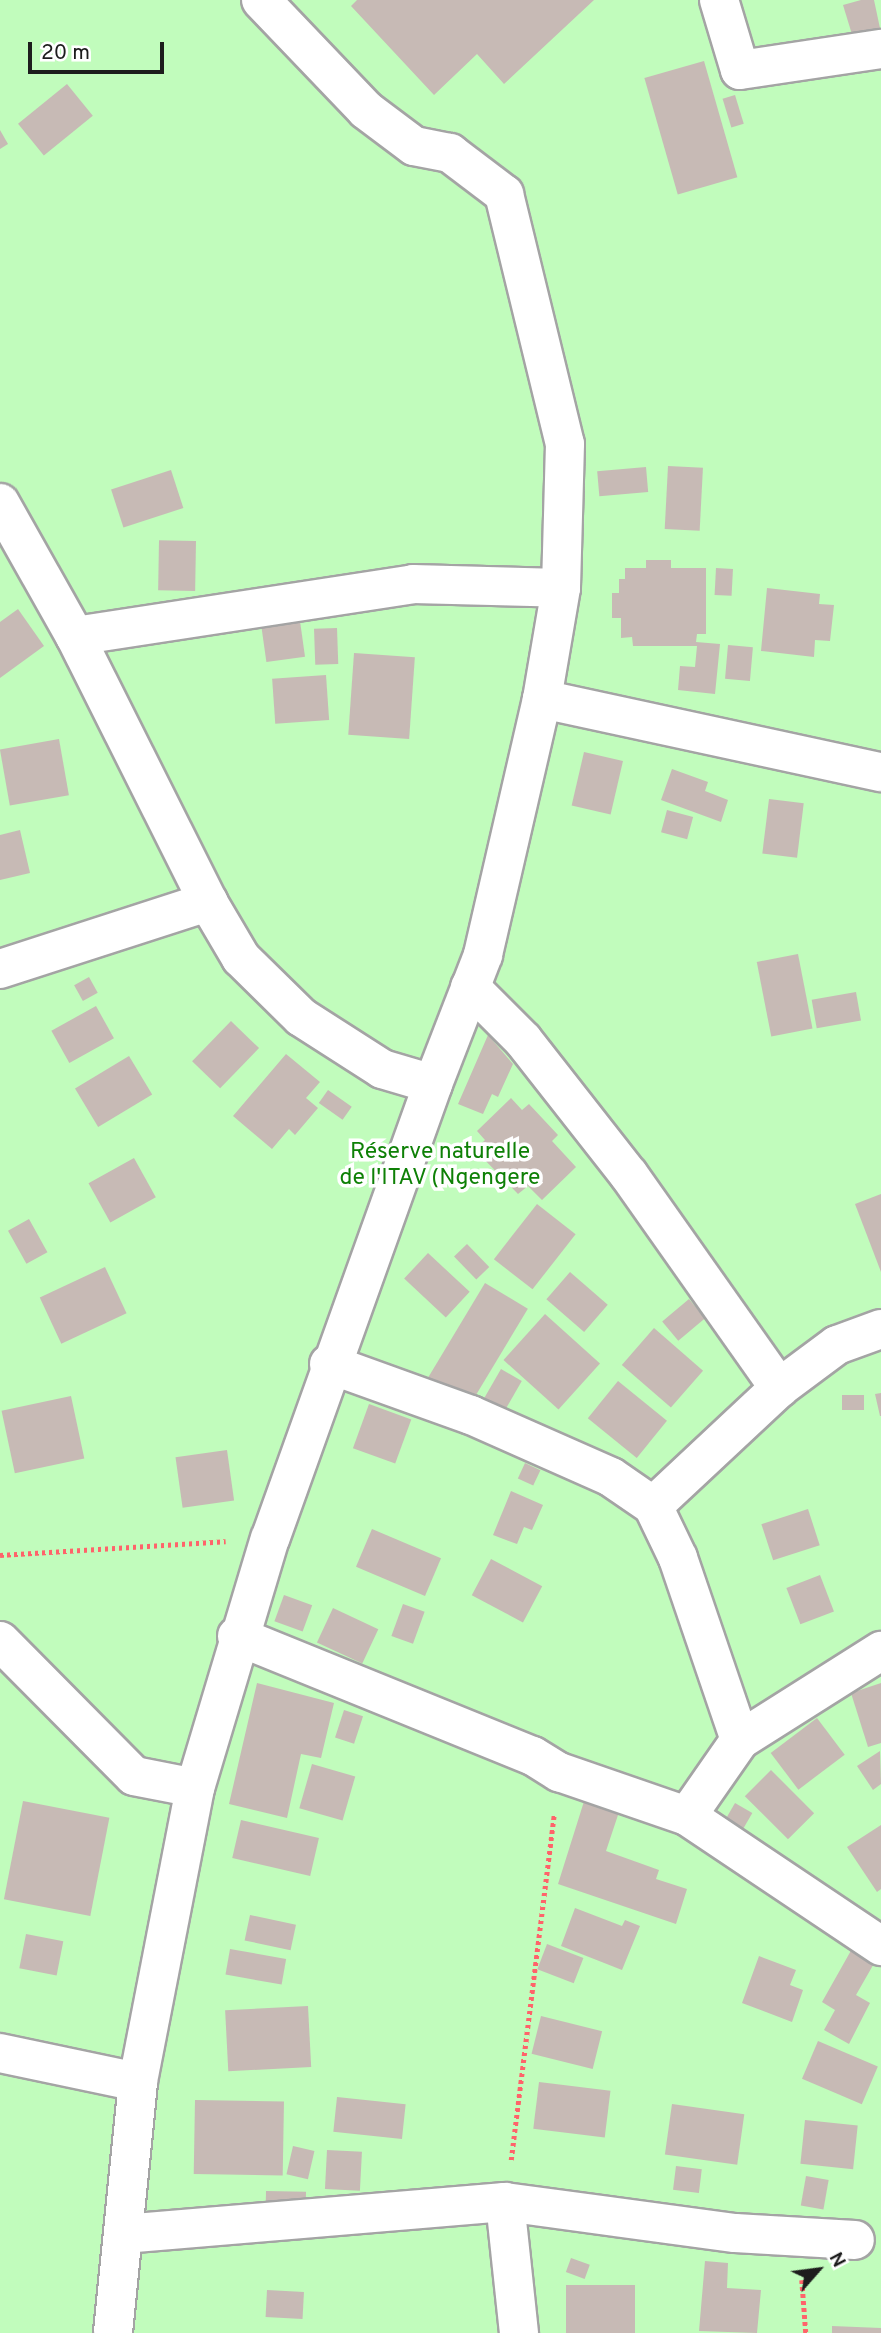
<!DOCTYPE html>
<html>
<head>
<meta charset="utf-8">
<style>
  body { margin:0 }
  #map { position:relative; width:881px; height:2333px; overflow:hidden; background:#efe9e2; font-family:Overpass,sans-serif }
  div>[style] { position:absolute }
  .park>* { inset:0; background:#c1fcbc; transform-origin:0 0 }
  .building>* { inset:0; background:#c7bab5; transform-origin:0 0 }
  .path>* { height:4.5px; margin-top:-2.25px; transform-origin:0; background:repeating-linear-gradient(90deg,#ff636a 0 3.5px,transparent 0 7px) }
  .roads { filter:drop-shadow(2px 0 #a4a4a4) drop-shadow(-2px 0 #a4a4a4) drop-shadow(0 2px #a4a4a4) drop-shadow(0 -2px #a4a4a4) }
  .street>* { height:38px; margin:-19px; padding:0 19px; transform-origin:19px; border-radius:19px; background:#fff }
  span { translate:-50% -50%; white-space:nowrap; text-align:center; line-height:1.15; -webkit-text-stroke:7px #fff; paint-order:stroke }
  .park-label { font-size:23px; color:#0e8006 }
  .north { position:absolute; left:783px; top:2235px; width:70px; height:70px; -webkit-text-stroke:5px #fff; paint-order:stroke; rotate:62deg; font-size:19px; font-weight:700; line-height:28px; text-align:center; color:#1d1d1d }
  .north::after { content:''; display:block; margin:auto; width:24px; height:32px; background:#1d1d1d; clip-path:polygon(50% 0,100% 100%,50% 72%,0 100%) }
  .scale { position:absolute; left:28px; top:42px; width:136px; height:32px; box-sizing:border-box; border:4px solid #1d1d1d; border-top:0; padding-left:9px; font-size:21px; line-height:24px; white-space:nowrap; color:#1d1d1d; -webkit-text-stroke:5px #fff; paint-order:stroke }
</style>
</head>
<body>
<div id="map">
  <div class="park">
    <i style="left:0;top:0;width:881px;height:2333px"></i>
  </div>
  <div class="building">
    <i style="clip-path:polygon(357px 0,594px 0,504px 84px,477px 54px,434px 95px,351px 6px)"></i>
    <i style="clip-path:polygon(861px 0,874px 0,881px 33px,854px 41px,843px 5px)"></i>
    <i style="left:704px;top:61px;width:121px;height:62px;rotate:74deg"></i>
    <i style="left:67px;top:84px;width:41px;height:63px;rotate:51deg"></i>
    <i style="left:735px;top:95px;width:30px;height:13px;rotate:73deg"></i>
    <i style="clip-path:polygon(0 130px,8px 144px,0 149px)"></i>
    <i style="left:668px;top:466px;width:35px;height:63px;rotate:3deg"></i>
    <i style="left:646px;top:467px;width:25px;height:49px;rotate:85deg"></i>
    <i style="left:171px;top:470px;width:40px;height:63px;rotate:72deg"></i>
    <i style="left:196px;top:541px;width:50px;height:37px;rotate:91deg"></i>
    <i style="clip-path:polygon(646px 560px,671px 560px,671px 568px,706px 568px,706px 634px,697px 634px,696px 642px,720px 644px,715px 694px,678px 690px,680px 666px,695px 667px,697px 646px,633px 646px,632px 637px,621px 638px,621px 618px,612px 618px,612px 593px,619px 593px,619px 579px,625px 579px,625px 568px,646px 568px)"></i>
    <i style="left:716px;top:568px;width:17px;height:27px;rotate:3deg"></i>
    <i style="clip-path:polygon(767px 588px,820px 594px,819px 604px,834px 605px,830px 641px,815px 640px,814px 657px,761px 651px)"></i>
    <i style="clip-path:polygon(18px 609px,44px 646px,0 678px,0 622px)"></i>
    <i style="left:300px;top:621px;width:36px;height:39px;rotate:82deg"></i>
    <i style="left:337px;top:628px;width:36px;height:23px;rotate:88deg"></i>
    <i style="left:728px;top:645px;width:25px;height:34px;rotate:5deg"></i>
    <i style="left:354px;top:653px;width:61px;height:82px;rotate:4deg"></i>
    <i style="left:326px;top:675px;width:45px;height:54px;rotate:86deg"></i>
    <i style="left:59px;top:739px;width:57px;height:60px;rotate:80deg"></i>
    <i style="left:584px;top:752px;width:40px;height:55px;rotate:13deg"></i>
    <i style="clip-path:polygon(672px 769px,708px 782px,705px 791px,728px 800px,721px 822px,661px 800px)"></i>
    <i style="left:769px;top:799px;width:35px;height:55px;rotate:7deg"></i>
    <i style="left:667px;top:810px;width:27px;height:23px;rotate:15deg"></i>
    <i style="clip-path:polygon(20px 830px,30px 873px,0 880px,0 835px)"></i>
    <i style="left:798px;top:954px;width:76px;height:42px;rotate:79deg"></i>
    <i style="left:89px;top:977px;width:18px;height:17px;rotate:61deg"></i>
    <i style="left:856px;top:992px;width:29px;height:45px;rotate:80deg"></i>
    <i style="left:96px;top:1006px;width:37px;height:51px;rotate:61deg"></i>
    <i style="left:231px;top:1021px;width:39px;height:56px;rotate:44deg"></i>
    <i style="clip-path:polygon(488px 1035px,513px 1064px,498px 1097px,492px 1094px,483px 1114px,458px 1104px)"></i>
    <i style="clip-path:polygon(286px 1054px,320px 1082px,306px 1098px,318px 1108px,295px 1135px,289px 1129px,272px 1149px,233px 1116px)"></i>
    <i style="left:129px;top:1056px;width:45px;height:63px;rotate:59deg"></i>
    <i style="left:328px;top:1090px;width:29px;height:16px;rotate:35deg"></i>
    <i style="clip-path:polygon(511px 1098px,522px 1110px,529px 1104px,558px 1135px,552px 1141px,576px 1167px,542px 1200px,528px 1186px,518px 1194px,475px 1150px,485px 1140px,477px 1131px)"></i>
    <i style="left:134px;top:1158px;width:45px;height:52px;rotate:61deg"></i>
    <i style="clip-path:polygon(881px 1194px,881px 1272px,855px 1204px)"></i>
    <i style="left:537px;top:1204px;width:49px;height:70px;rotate:38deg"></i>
    <i style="left:29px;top:1219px;width:38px;height:24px;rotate:61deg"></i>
    <i style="left:467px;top:1244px;width:32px;height:18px;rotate:46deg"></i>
    <i style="left:428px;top:1253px;width:57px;height:35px;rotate:43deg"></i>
    <i style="left:105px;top:1267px;width:51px;height:72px;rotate:65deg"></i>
    <i style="left:570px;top:1272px;width:50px;height:36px;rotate:41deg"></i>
    <i style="left:485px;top:1283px;width:50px;height:113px;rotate:31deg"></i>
    <i style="left:689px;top:1299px;width:25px;height:35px;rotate:50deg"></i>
    <i style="left:545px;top:1314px;width:74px;height:62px;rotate:42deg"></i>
    <i style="left:654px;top:1328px;width:65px;height:49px;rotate:41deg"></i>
    <i style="left:501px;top:1369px;width:24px;height:45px;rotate:30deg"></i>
    <i style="left:618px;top:1381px;width:63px;height:48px;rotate:39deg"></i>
    <i style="clip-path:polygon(881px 1393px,881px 1416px,880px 1416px,875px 1394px)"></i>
    <i style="left:842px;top:1395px;width:22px;height:15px"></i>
    <i style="left:71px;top:1396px;width:64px;height:71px;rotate:78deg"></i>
    <i style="left:369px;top:1404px;width:45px;height:47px;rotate:20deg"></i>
    <i style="left:227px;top:1450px;width:51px;height:52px;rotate:82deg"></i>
    <i style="left:525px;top:1463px;width:17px;height:17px;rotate:25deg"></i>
    <i style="clip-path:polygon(511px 1491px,543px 1505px,532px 1530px,524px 1527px,517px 1544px,493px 1535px)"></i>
    <i style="left:808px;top:1509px;width:38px;height:49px;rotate:72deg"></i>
    <i style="left:372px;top:1529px;width:75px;height:41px;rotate:23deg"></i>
    <i style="left:491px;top:1559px;width:58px;height:41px;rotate:28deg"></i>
    <i style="left:820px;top:1575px;width:39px;height:36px;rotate:69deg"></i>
    <i style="left:284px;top:1595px;width:30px;height:28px;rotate:20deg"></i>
    <i style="left:403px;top:1604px;width:23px;height:34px;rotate:20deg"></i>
    <i style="left:333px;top:1608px;width:50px;height:38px;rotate:25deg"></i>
    <i style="clip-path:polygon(257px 1683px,334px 1703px,321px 1758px,301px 1754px,287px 1818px,229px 1804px)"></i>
    <i style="clip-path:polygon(881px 1683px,881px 1743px,868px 1747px,851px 1693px)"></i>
    <i style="left:344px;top:1710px;width:20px;height:29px;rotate:18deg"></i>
    <i style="left:817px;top:1718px;width:46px;height:58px;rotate:53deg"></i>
    <i style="clip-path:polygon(880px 1751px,881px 1784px,873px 1790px,857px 1766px)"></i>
    <i style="left:312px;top:1764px;width:45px;height:46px;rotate:16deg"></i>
    <i style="left:771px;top:1770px;width:61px;height:37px;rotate:45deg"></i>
    <i style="clip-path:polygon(586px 1795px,621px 1806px,606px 1851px,659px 1870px,656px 1879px,687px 1889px,676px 1924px,558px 1884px)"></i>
    <i style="left:23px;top:1801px;width:88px;height:100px;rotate:11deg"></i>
    <i style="left:735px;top:1803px;width:20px;height:22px;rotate:30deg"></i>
    <i style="left:241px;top:1820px;width:80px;height:39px;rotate:13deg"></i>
    <i style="clip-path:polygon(881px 1825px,881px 1889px,877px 1892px,847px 1847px)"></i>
    <i style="clip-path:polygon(575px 1908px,622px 1926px,625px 1920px,640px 1926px,622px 1970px,561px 1946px)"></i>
    <i style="left:250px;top:1915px;width:47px;height:26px;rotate:12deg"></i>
    <i style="left:26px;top:1934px;width:38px;height:35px;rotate:11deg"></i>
    <i style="left:547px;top:1944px;width:39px;height:27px;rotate:21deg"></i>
    <i style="clip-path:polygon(853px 1947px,876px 1960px,856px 1995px,870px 2003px,849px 2044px,824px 2030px,835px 2010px,822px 2002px)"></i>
    <i style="left:230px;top:1949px;width:57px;height:26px;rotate:10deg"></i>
    <i style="clip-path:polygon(759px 1956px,796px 1970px,790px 1985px,803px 1990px,792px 2022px,742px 2003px)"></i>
    <i style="left:308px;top:2006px;width:61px;height:83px;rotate:87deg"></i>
    <i style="left:541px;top:2016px;width:63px;height:39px;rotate:14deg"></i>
    <i style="left:818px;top:2041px;width:65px;height:41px;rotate:23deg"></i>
    <i style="left:539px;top:2082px;width:72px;height:47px;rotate:7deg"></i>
    <i style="left:337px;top:2097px;width:69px;height:35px;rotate:6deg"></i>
    <i style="left:195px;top:2100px;width:89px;height:74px;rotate:1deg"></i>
    <i style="left:672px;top:2104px;width:73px;height:51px;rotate:8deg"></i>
    <i style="left:805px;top:2120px;width:53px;height:44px;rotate:6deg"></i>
    <i style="left:293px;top:2146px;width:22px;height:29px;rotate:13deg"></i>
    <i style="left:327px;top:2150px;width:35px;height:39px;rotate:3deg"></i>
    <i style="left:676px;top:2166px;width:26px;height:24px;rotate:7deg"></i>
    <i style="left:806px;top:2176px;width:23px;height:30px;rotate:10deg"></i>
    <i style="left:266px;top:2191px;width:40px;height:13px;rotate:1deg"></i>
    <i style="left:571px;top:2258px;width:20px;height:15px;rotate:20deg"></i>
    <i style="clip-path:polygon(705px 2261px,728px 2263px,727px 2288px,761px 2290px,757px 2333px,699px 2331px)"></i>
    <i style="left:635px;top:2285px;width:48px;height:69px;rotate:90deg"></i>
    <i style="left:267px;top:2290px;width:37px;height:27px;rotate:3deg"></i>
    <i style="clip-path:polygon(832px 2326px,881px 2328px,881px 2333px,832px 2333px)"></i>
  </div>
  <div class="path">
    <i style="left:0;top:1555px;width:226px;rotate:-3.5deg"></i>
    <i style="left:511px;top:2160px;width:349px;rotate:-82.9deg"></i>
    <i style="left:802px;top:2280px;width:53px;rotate:85.7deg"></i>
  </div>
  <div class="roads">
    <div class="street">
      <i style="left:261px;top:0;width:152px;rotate:46.3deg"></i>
      <i style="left:366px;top:110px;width:60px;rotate:36.9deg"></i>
      <i style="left:414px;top:146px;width:37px;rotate:11deg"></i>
      <i style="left:450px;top:153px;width:68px;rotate:37.2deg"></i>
      <i style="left:504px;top:194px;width:257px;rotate:76.3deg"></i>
      <i style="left:565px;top:444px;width:144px;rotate:91.6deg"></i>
      <i style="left:561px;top:588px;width:113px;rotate:99.7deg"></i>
      <i style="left:542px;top:699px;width:263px;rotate:103deg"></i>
      <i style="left:483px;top:955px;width:138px;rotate:111.2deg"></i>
      <i style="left:719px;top:0;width:73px;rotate:73.3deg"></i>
      <i style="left:740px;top:70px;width:143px;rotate:-8.5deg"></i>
      <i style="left:0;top:503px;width:153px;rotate:60.6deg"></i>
      <i style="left:75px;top:636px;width:297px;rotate:63.4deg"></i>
      <i style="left:208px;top:902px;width:65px;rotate:59.5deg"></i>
      <i style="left:241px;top:958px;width:84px;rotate:44.5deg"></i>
      <i style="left:301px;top:1017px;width:96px;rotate:32.7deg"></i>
      <i style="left:382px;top:1069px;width:53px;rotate:16.4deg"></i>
      <i style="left:433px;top:1084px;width:482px;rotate:109.7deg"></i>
      <i style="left:270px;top:1538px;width:261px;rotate:106.7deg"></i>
      <i style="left:195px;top:1788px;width:299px;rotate:101deg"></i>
      <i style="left:138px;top:2082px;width:252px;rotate:95.7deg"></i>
      <i style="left:75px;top:636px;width:342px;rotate:-8.7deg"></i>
      <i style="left:413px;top:584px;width:148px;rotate:1.5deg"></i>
      <i style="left:542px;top:699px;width:347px;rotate:12.2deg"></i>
      <i style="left:0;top:969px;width:219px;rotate:-17.9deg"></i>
      <i style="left:470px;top:987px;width:75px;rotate:45deg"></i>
      <i style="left:523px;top:1040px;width:172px;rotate:51.9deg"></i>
      <i style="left:629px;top:1175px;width:261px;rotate:54.8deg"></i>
      <i style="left:329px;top:1364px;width:151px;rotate:19.8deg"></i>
      <i style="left:471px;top:1415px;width:153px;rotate:23.9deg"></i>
      <i style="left:611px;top:1477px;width:51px;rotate:34.6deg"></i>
      <i style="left:653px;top:1506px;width:58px;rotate:64.3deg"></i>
      <i style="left:678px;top:1558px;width:192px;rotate:71.2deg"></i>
      <i style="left:653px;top:1506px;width:173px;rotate:-43.1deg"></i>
      <i style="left:779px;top:1388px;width:72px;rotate:-36.6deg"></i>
      <i style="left:837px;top:1345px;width:47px;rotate:-20deg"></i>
      <i style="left:237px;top:1636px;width:319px;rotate:22.1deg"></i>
      <i style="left:533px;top:1756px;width:31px;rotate:32deg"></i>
      <i style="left:559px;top:1772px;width:135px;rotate:19deg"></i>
      <i style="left:687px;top:1816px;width:234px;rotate:33.8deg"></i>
      <i style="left:0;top:1641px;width:190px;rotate:45.2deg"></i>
      <i style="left:134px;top:1776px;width:62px;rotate:11.1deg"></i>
      <i style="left:687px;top:1816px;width:93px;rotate:-55.1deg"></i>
      <i style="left:740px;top:1740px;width:167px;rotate:-32.3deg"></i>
      <i style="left:0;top:2053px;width:141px;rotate:11.9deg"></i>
      <i style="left:505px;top:2202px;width:132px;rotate:83.9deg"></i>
      <i style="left:123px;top:2234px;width:383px;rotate:-4.8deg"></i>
      <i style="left:505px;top:2202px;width:232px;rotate:7.7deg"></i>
      <i style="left:735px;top:2233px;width:120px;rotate:3.3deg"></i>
    </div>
  </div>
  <div class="park-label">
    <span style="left:440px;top:1166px">Réserve naturelle<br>de l'ITAV (Ngengere</span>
  </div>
  <div class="north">N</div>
  <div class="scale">20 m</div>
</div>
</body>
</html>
